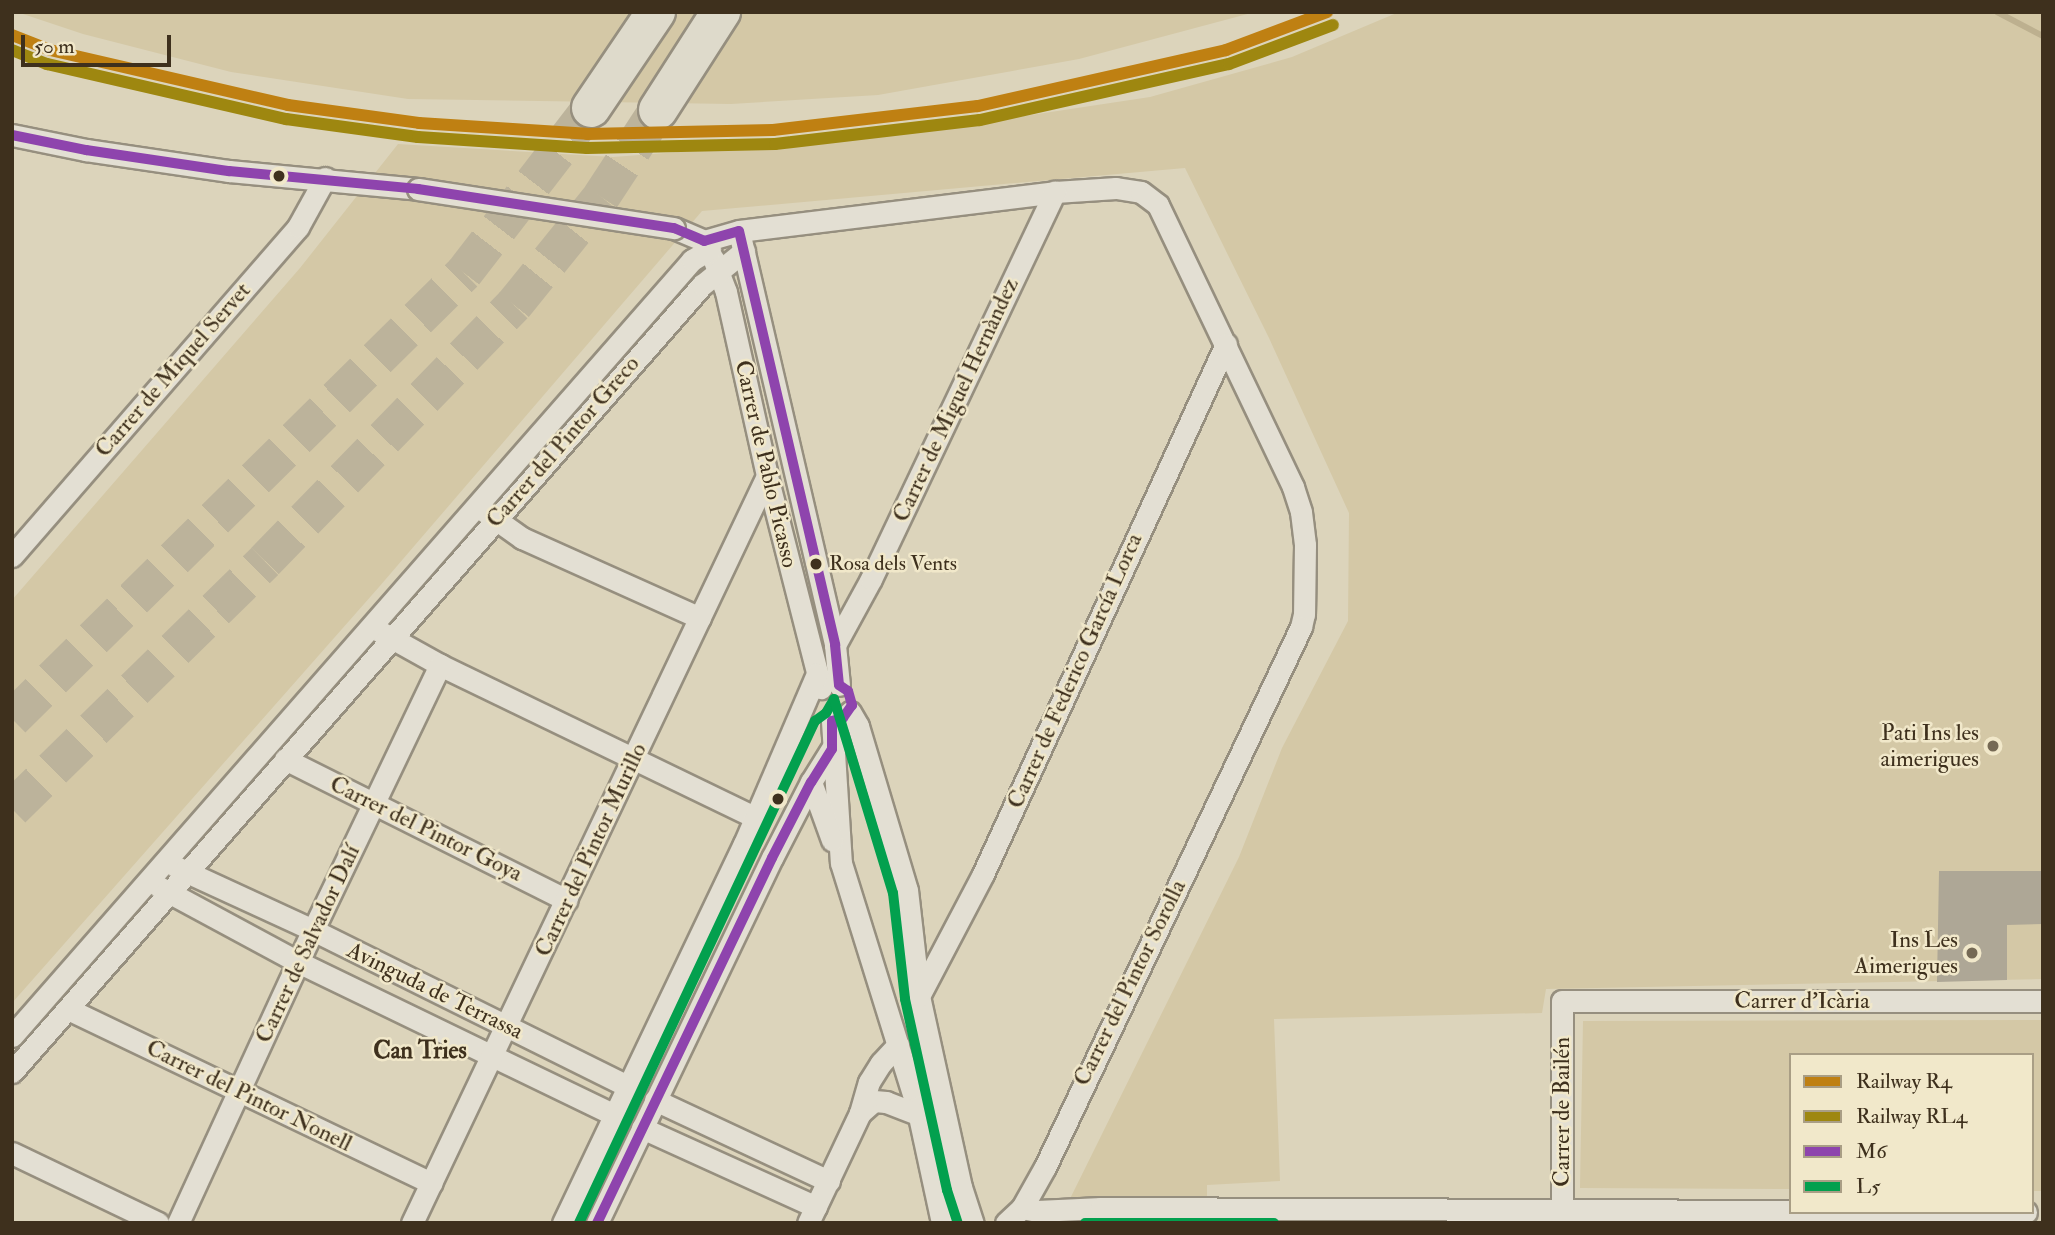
<!DOCTYPE html>
<html>
<head>
<meta charset="utf-8">
<style>
  body { margin:0 }
  #map { position:relative; width:2055px; height:1235px; overflow:hidden; background:#dcd4bb; font-family:"IM FELL Double Pica",serif }
  div>[style] { position:absolute }
  .green>* { inset:0; background:#d4c8a6 }
  .stream>* { height:6px; margin:-3px; padding:0 3px; transform-origin:3px; border-radius:3px; background:#bdb08f }
  .building>* { inset:0; background:#aea796 }
  .motorway-tunnel>* { height:38px; margin-top:-19px; transform-origin:0; background:repeating-linear-gradient(90deg,#bcb39b 0 38px,transparent 0 57px) }
  .roads { filter:drop-shadow(2px 0 #968f7f) drop-shadow(-2px 0 #968f7f) drop-shadow(0 2px #968f7f) drop-shadow(0 -2px #968f7f) }
  .minor>* { height:21px; margin:-10.5px; padding:0 10.5px; transform-origin:10.5px; border-radius:10.5px; background:#e3dfd3 }
  .motorway>* { height:38px; margin:-19px; padding:0 19px; transform-origin:19px; border-radius:19px; background:#dedacb }
  .bridges { filter:drop-shadow(2px 0 #968f7f) drop-shadow(-2px 0 #968f7f) drop-shadow(0 2px #968f7f) drop-shadow(0 -2px #968f7f) }
  .minor-bridge>* { height:21px; margin:-10.5px; padding:0 10.5px; transform-origin:10.5px; border-radius:10.5px; background:#e3dfd3 }
  .bus-1>* { height:10px; margin:-5px; padding:0 5px; transform-origin:5px; border-radius:5px; background:#8e44ad }
  .bus-2>* { height:10px; margin:-5px; padding:0 5px; transform-origin:5px; border-radius:5px; background:#03a04e }
  .rail-1>* { height:12px; margin:-6px; padding:0 6px; transform-origin:6px; border-radius:6px; background:#bf8012 }
  .rail-2>* { height:12px; margin:-6px; padding:0 6px; transform-origin:6px; border-radius:6px; background:#9e8710 }
  .dots>* { width:19px; height:19px; translate:-50% -50%; box-sizing:border-box; border:4px solid #f1e8ca; border-radius:50% }
  span { translate:-50% -50%; white-space:nowrap; text-align:center; line-height:1.15; -webkit-text-stroke:5px #f1e8ca; paint-order:stroke }
  .bus-label { font-size:21px; color:#3e301d }
  .left { translate:0 -50%; text-align:left }
  .street-label { font-size:23px; color:#3e301d }
  .poi-label { font-size:23px; color:#3e301d }
  .right { translate:-100% -50%; text-align:right }
  .neighbourhood-label { font-size:24px; color:#3e301d; font-weight:700 }
  .frame { position:absolute; inset:0; border:14px solid #3e301d; pointer-events:none }
  .legend { position:absolute; left:1789px; top:1053px; width:245px; height:161px; box-sizing:border-box; background:#f1e8ca; border:2px solid #a99e85; margin:0; padding:9px 12px; list-style:none; font-size:21px; color:#3e301d }
  .legend li { display:flex; align-items:center; gap:14px; height:35px }
  .legend b { width:35px; border:2px solid #a99e85 }
  .scale { position:absolute; left:21px; top:35px; width:150px; height:32px; box-sizing:border-box; border:4px solid #3e301d; border-top:0; padding-left:9px; font-size:21px; line-height:24px; white-space:nowrap; color:#3e301d; -webkit-text-stroke:5px #f1e8ca; paint-order:stroke }
</style>
</head>
<body>
<div id="map">
  <div class="green">
    <i style="clip-path:polygon(17px 12px,1255px 12px,1079px 59px,878px 95px,731px 104px,408px 99px,231px 72px,83px 34px)"></i>
    <i style="clip-path:polygon(1399px 12px,2043px 12px,2043px 979px,1546px 989px,1542px 1013px,1274px 1019px,1280px 1181px,1207px 1185px,1207px 1223px,1058px 1223px,1239px 857px,1282px 748px,1348px 621px,1349px 513px,1269px 338px,1185px 168px,702px 211px,379px 587px,12px 1003px,12px 600px,300px 268px,398px 144px,613px 157px,900px 135px,1150px 97px,1292px 57px)"></i>
    <i style="clip-path:polygon(2043px 1020px,2043px 1191px,2032px 1191px,2032px 1055px,1791px 1055px,1791px 1189px,1580px 1188px,1583px 1021px)"></i>
  </div>
  <div class="stream">
    <i style="left:1997px;top:12px;width:52px;rotate:27.6deg"></i>
  </div>
  <div class="building">
    <i style="clip-path:polygon(1939px 871px,2043px 871px,2043px 924px,2007px 925px,2007px 980px,1937px 982px)"></i>
  </div>
  <div class="motorway-tunnel">
    <i style="left:12px;top:719px;width:635px;rotate:-44.62deg"></i>
    <i style="left:464px;top:273px;width:208px;rotate:-52.4deg"></i>
    <i style="left:12px;top:809px;width:354px;rotate:-44.4deg"></i>
    <i style="left:265px;top:561px;width:357px;rotate:-45.8deg"></i>
    <i style="left:514px;top:305px;width:139px;rotate:-51.1deg"></i>
    <i style="left:601px;top:197px;width:104px;rotate:-56.8deg"></i>
  </div>
  <div class="roads">
    <div class="minor">
      <i style="left:12px;top:135px;width:76px;rotate:11.5deg"></i>
      <i style="left:86px;top:150px;width:145px;rotate:8.4deg"></i>
      <i style="left:229px;top:171px;width:190px;rotate:5.4deg"></i>
      <i style="left:674px;top:228px;width:33px;rotate:23deg"></i>
      <i style="left:704px;top:241px;width:36px;rotate:-16deg"></i>
      <i style="left:739px;top:231px;width:318px;rotate:-7deg"></i>
      <i style="left:1055px;top:192px;width:61px;rotate:-3.8deg"></i>
      <i style="left:1116px;top:188px;width:25px;rotate:9deg"></i>
      <i style="left:1141px;top:192px;width:21px;rotate:37deg"></i>
      <i style="left:1158px;top:205px;width:313px;rotate:64.4deg"></i>
      <i style="left:1293px;top:487px;width:26px;rotate:72deg"></i>
      <i style="left:1301px;top:512px;width:33px;rotate:83deg"></i>
      <i style="left:1305px;top:545px;width:69px;rotate:90.8deg"></i>
      <i style="left:1304px;top:614px;width:13px;rotate:103deg"></i>
      <i style="left:1301px;top:627px;width:598px;rotate:115.36deg"></i>
      <i style="left:1045px;top:1167px;width:47px;rotate:119.3deg"></i>
      <i style="left:1022px;top:1208px;width:22px;rotate:137deg"></i>
      <i style="left:741px;top:240px;width:416px;rotate:76.9deg"></i>
      <i style="left:835px;top:645px;width:40px;rotate:84.3deg"></i>
      <i style="left:713px;top:258px;width:36px;rotate:69deg"></i>
      <i style="left:726px;top:292px;width:189px;rotate:77.4deg"></i>
      <i style="left:767px;top:476px;width:219px;rotate:75.7deg"></i>
      <i style="left:484px;top:511px;width:47px;rotate:35.4deg"></i>
      <i style="left:522px;top:538px;width:195px;rotate:24.2deg"></i>
      <i style="left:12px;top:556px;width:436px;rotate:-49deg"></i>
      <i style="left:298px;top:227px;width:56px;rotate:-61.1deg"></i>
      <i style="left:379px;top:631px;width:70px;rotate:29.1deg"></i>
      <i style="left:440px;top:665px;width:351px;rotate:25.8deg"></i>
      <i style="left:835px;top:645px;width:75px;rotate:-61.4deg"></i>
      <i style="left:871px;top:579px;width:429px;rotate:-64.6deg"></i>
      <i style="left:850px;top:712px;width:16px;rotate:60deg"></i>
      <i style="left:858px;top:726px;width:171px;rotate:73.4deg"></i>
      <i style="left:907px;top:890px;width:107px;rotate:83.5deg"></i>
      <i style="left:919px;top:996px;width:196px;rotate:77.6deg"></i>
      <i style="left:961px;top:1187px;width:38px;rotate:72deg"></i>
      <i style="left:832px;top:721px;width:142px;rotate:86.4deg"></i>
      <i style="left:841px;top:863px;width:256px;rotate:72.7deg"></i>
      <i style="left:917px;top:1107px;width:119px;rotate:77.8deg"></i>
      <i style="left:285px;top:759px;width:315px;rotate:26.6deg"></i>
      <i style="left:811px;top:782px;width:62px;rotate:70.1deg"></i>
      <i style="left:176px;top:867px;width:151px;rotate:24.7deg"></i>
      <i style="left:313px;top:930px;width:351px;rotate:26.4deg"></i>
      <i style="left:159px;top:887px;width:158px;rotate:28.3deg"></i>
      <i style="left:298px;top:962px;width:351px;rotate:25.8deg"></i>
      <i style="left:919px;top:996px;width:138px;rotate:-62.3deg"></i>
      <i style="left:983px;top:874px;width:583px;rotate:-65.37deg"></i>
      <i style="left:68px;top:1009px;width:403px;rotate:25.6deg"></i>
      <i style="left:12px;top:1036px;width:1032px;rotate:-48.77deg"></i>
      <i style="left:692px;top:260px;width:21px;rotate:-31deg"></i>
      <i style="left:12px;top:1072px;width:1047px;rotate:-48.76deg"></i>
      <i style="left:702px;top:285px;width:54px;rotate:-39deg"></i>
      <i style="left:655px;top:1100px;width:192px;rotate:25deg"></i>
      <i style="left:860px;top:1113px;width:18px;rotate:-41deg"></i>
      <i style="left:874px;top:1101px;width:12px;rotate:5deg"></i>
      <i style="left:886px;top:1102px;width:34px;rotate:21deg"></i>
      <i style="left:642px;top:1128px;width:191px;rotate:24.4deg"></i>
      <i style="left:12px;top:1153px;width:162px;rotate:25.6deg"></i>
      <i style="left:1022px;top:1208px;width:15px;rotate:11deg"></i>
      <i style="left:1037px;top:1211px;width:64px;rotate:-2.7deg"></i>
      <i style="left:1101px;top:1208px;width:925px;rotate:0.25deg"></i>
      <i style="left:1562px;top:1221px;width:220px;rotate:-90deg"></i>
      <i style="left:1562px;top:1001px;width:481px"></i>
      <i style="left:178px;top:1223px;width:323px;rotate:-65.3deg"></i>
      <i style="left:313px;top:930px;width:294px;rotate:-64.4deg"></i>
      <i style="left:412px;top:1223px;width:827px;rotate:-64.58deg"></i>
      <i style="left:563px;top:1223px;width:420px;rotate:-64.5deg"></i>
      <i style="left:744px;top:844px;width:185px;rotate:-66.8deg"></i>
      <i style="left:597px;top:1223px;width:405px;rotate:-64.4deg"></i>
      <i style="left:772px;top:858px;width:85px;rotate:-62.8deg"></i>
      <i style="left:811px;top:782px;width:39px;rotate:-58deg"></i>
      <i style="left:808px;top:1223px;width:122px;rotate:-64.7deg"></i>
      <i style="left:860px;top:1113px;width:32px;rotate:-74deg"></i>
      <i style="left:869px;top:1082px;width:22px;rotate:-58deg"></i>
      <i style="left:881px;top:1063px;width:25px;rotate:-47deg"></i>
    </div>
    <div class="motorway">
      <i style="left:591px;top:108px;width:116px;rotate:-55.9deg"></i>
      <i style="left:658px;top:110px;width:117px;rotate:-57.3deg"></i>
    </div>
  </div>
  <div class="bridges">
    <div class="minor-bridge">
      <i style="left:418px;top:189px;width:259px;rotate:8.7deg"></i>
    </div>
  </div>
  <div class="bus-1">
    <i style="left:12px;top:135px;width:76px;rotate:11.5deg"></i>
    <i style="left:86px;top:150px;width:145px;rotate:8.4deg"></i>
    <i style="left:229px;top:171px;width:190px;rotate:5.4deg"></i>
    <i style="left:418px;top:189px;width:259px;rotate:8.7deg"></i>
    <i style="left:674px;top:228px;width:33px;rotate:23deg"></i>
    <i style="left:704px;top:241px;width:36px;rotate:-16deg"></i>
    <i style="left:739px;top:231px;width:425px;rotate:76.9deg"></i>
    <i style="left:835px;top:645px;width:40px;rotate:84.3deg"></i>
    <i style="left:839px;top:685px;width:11px;rotate:34deg"></i>
    <i style="left:848px;top:691px;width:15px;rotate:74deg"></i>
    <i style="left:852px;top:705px;width:16px;rotate:125deg"></i>
    <i style="left:843px;top:718px;width:11px;rotate:165deg"></i>
    <i style="left:832px;top:721px;width:28px;rotate:90deg"></i>
    <i style="left:832px;top:749px;width:39px;rotate:122deg"></i>
    <i style="left:811px;top:782px;width:85px;rotate:117.2deg"></i>
    <i style="left:772px;top:858px;width:405px;rotate:115.6deg"></i>
  </div>
  <div class="bus-2">
    <i style="left:579px;top:1223px;width:555px;rotate:-64.82deg"></i>
    <i style="left:815px;top:721px;width:14px;rotate:-36deg"></i>
    <i style="left:826px;top:713px;width:16px;rotate:-60deg"></i>
    <i style="left:834px;top:699px;width:203px;rotate:73.1deg"></i>
    <i style="left:893px;top:893px;width:107px;rotate:83.5deg"></i>
    <i style="left:905px;top:999px;width:196px;rotate:77.6deg"></i>
    <i style="left:947px;top:1190px;width:35px;rotate:72deg"></i>
    <i style="left:1085px;top:1223px;width:189px"></i>
  </div>
  <div class="rail-1">
    <i style="left:12px;top:35px;width:41px;rotate:21.5deg"></i>
    <i style="left:50px;top:50px;width:244px;rotate:13deg"></i>
    <i style="left:288px;top:105px;width:132px;rotate:7.8deg"></i>
    <i style="left:419px;top:123px;width:168px;rotate:3.7deg"></i>
    <i style="left:587px;top:134px;width:186px;rotate:-1.2deg"></i>
    <i style="left:773px;top:130px;width:206px;rotate:-6.7deg"></i>
    <i style="left:978px;top:106px;width:254px;rotate:-12.7deg"></i>
    <i style="left:1226px;top:50px;width:108px;rotate:-20.6deg"></i>
  </div>
  <div class="rail-2">
    <i style="left:12px;top:50px;width:38px;rotate:22deg"></i>
    <i style="left:47px;top:64px;width:245px;rotate:13deg"></i>
    <i style="left:286px;top:119px;width:133px;rotate:7.8deg"></i>
    <i style="left:418px;top:137px;width:169px;rotate:3.7deg"></i>
    <i style="left:587px;top:148px;width:188px;rotate:-1.2deg"></i>
    <i style="left:775px;top:144px;width:206px;rotate:-6.7deg"></i>
    <i style="left:980px;top:120px;width:255px;rotate:-12.7deg"></i>
    <i style="left:1229px;top:64px;width:111px;rotate:-20.6deg"></i>
  </div>
  <div class="dots">
    <i style="left:279px;top:176px;background:#3e301d"></i>
    <i style="left:816px;top:564px;background:#3e301d"></i>
    <i style="left:1993px;top:746px;background:#756954"></i>
    <i style="left:778px;top:799px;background:#3e301d"></i>
    <i style="left:1972px;top:953px;background:#756954"></i>
  </div>
  <div class="bus-label">
    <span class="left" style="left:829px;top:564px">Rosa dels Vents</span>
  </div>
  <div class="street-label">
    <span style="left:173px;top:370px;rotate:-49deg">Carrer de Miquel Servet</span>
    <span style="left:956px;top:400px;rotate:-65deg">Carrer de Miguel Hernàndez</span>
    <span style="left:563px;top:442px;rotate:-49deg">Carrer del Pintor Greco</span>
    <span style="left:766px;top:464px;rotate:77deg">Carrer de Pablo Picasso</span>
    <span style="left:1075px;top:671px;rotate:-66deg">Carrer de Federico García Lorca</span>
    <span style="left:426px;top:829px;rotate:26deg">Carrer del Pintor Goya</span>
    <span style="left:591px;top:850px;rotate:-65deg">Carrer del Pintor Murillo</span>
    <span style="left:308px;top:944px;rotate:-65deg">Carrer de Salvador Dalí</span>
    <span style="left:1130px;top:983px;rotate:-64deg">Carrer del Pintor Sorolla</span>
    <span style="left:435px;top:991px;rotate:26deg">Avinguda de Terrassa</span>
    <span style="left:1802px;top:1001px">Carrer d'Icària</span>
    <span style="left:249px;top:1096px;rotate:26deg">Carrer del Pintor Nonell</span>
    <span style="left:1562px;top:1112px;rotate:-90deg">Carrer de Bailén</span>
  </div>
  <div class="poi-label">
    <span class="right" style="left:1979px;top:746px">Pati Ins les<br>aimerigues</span>
    <span class="right" style="left:1958px;top:953px">Ins Les<br>Aimerigues</span>
  </div>
  <div class="neighbourhood-label">
    <span style="left:420px;top:1051px">Can Tries</span>
  </div>
  <div class="frame"></div>
  <ul class="legend">
  <li><b style="height:9px;background:#bf8012"></b>Railway R4</li>
  <li><b style="height:9px;background:#9e8710"></b>Railway RL4</li>
  <li><b style="height:9px;background:#8e44ad"></b>M6</li>
  <li><b style="height:9px;background:#03a04e"></b>L5</li>
  </ul>
  <div class="scale">50 m</div>
</div>
</body>
</html>
